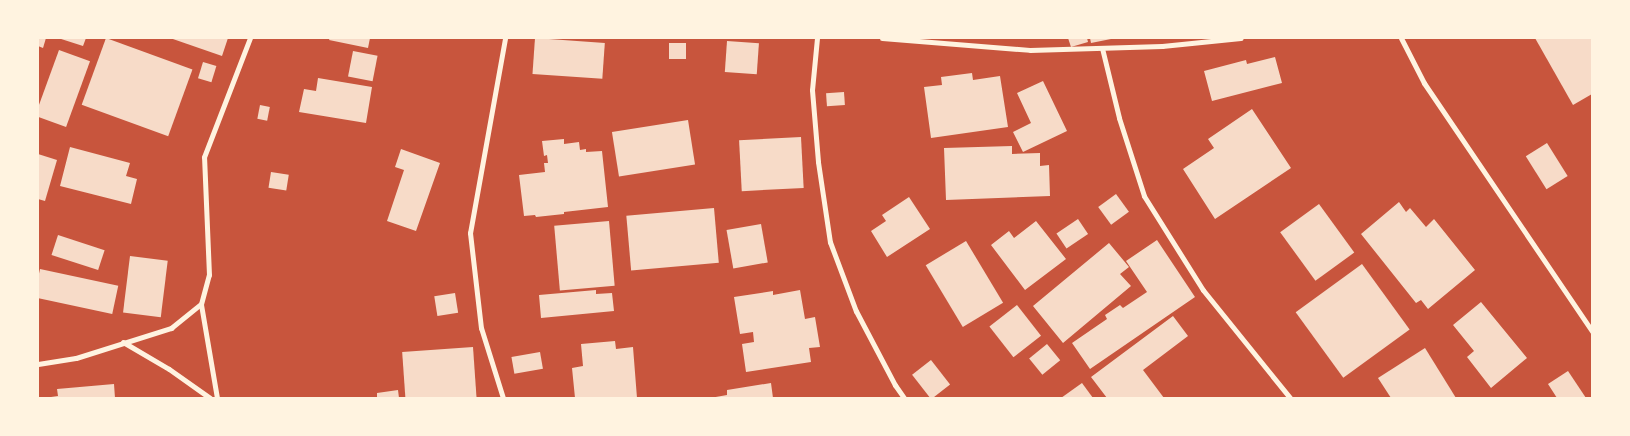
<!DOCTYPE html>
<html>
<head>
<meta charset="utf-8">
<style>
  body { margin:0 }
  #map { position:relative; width:1630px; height:436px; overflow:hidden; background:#c8553d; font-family:"Varela Round",sans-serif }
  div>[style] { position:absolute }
  .building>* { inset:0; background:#f7dbc8; transform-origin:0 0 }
  .minor>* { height:5px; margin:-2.5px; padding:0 2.5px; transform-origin:2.5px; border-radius:2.5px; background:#fff3e0 }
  span { translate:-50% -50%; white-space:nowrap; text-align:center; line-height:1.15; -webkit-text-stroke:4px #fff3e0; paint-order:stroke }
  .frame { position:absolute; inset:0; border:39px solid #fff3e0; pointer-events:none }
</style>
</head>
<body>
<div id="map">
  <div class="building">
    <i style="clip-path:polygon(38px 38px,46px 38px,43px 48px,38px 46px)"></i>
    <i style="clip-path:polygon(58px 38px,86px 38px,83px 46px)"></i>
    <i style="left:106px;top:38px;width:92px;height:71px;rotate:20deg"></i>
    <i style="clip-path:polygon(170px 38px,228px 38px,222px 56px)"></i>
    <i style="clip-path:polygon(330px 38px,370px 38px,368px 48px,329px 40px)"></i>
    <i style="left:535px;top:38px;width:70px;height:36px;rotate:4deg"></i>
    <i style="clip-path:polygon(1068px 38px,1087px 38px,1088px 42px,1071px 47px)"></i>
    <i style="clip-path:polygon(1090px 38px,1116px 38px,1091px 43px)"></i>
    <i style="clip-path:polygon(1535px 38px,1592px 38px,1592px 94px,1573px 105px)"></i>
    <i style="left:727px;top:41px;width:32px;height:31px;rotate:4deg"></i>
    <i style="left:669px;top:43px;width:17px;height:16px"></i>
    <i style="left:59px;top:50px;width:33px;height:70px;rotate:20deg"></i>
    <i style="left:353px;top:51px;width:25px;height:26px;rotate:11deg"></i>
    <i style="clip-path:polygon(1275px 57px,1282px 83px,1212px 101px,1204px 71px,1246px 60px,1247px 64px)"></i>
    <i style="left:203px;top:62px;width:14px;height:17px;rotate:17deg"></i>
    <i style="clip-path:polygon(972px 73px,973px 80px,1000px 76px,1008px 127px,931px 138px,924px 87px,942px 85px,941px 77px)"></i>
    <i style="clip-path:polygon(318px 78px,372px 87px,366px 123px,299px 112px,304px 89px,316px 91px)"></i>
    <i style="clip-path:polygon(1043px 81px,1067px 131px,1023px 152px,1013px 132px,1031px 123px,1017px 93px)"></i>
    <i style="left:844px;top:92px;width:13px;height:18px;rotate:86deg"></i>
    <i style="left:260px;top:105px;width:10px;height:14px;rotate:11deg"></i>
    <i style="clip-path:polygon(1252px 109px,1291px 168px,1215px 219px,1183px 169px,1214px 148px,1208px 139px)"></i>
    <i style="left:688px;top:120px;width:45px;height:77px;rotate:81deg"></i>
    <i style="left:801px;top:137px;width:51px;height:62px;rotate:87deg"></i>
    <i style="clip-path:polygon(564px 139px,564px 144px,579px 142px,580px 150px,586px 149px,586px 152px,602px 151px,608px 207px,564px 212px,564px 214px,536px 217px,535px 215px,524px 216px,519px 175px,545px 172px,544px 163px,548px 163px,547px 155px,544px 156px,542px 141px)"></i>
    <i style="left:1547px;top:143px;width:39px;height:25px;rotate:58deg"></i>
    <i style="clip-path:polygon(1012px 146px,1012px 154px,1040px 153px,1040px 166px,1049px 165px,1050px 196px,946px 200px,944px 148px)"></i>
    <i style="clip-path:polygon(70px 147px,130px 163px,126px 176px,137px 179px,131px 204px,60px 186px)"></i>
    <i style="clip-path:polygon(401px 149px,440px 163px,416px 231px,387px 221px,404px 170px,395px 167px)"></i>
    <i style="clip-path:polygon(38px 154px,57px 160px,45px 201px,38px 199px)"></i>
    <i style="left:271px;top:172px;width:18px;height:16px;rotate:9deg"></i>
    <i style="left:1116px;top:194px;width:22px;height:22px;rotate:54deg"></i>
    <i style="clip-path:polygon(909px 197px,930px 229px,887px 257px,871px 231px,886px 221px,882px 215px)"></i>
    <i style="clip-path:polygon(1399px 202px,1406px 212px,1410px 208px,1426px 227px,1434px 219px,1475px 270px,1428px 309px,1421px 300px,1416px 303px,1361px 234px)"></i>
    <i style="left:1319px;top:204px;width:60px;height:48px;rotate:54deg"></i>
    <i style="left:714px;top:208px;width:55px;height:88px;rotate:85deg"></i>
    <i style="left:1078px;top:219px;width:18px;height:26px;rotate:56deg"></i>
    <i style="left:609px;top:221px;width:65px;height:55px;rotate:85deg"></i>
    <i style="clip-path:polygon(1036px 221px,1066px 259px,1025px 290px,991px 245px,1009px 231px,1014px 238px)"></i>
    <i style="left:761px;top:224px;width:39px;height:35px;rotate:80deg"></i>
    <i style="left:58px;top:235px;width:49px;height:21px;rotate:18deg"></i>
    <i style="clip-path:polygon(1157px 240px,1195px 297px,1090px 369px,1072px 343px,1107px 319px,1105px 315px,1120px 305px,1123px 308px,1147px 292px,1126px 261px)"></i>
    <i style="left:966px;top:241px;width:72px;height:47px;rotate:59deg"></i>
    <i style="clip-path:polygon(1109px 243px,1129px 267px,1120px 274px,1131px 286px,1063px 343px,1033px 306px)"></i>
    <i style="left:130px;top:256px;width:38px;height:57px;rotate:7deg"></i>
    <i style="left:1362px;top:264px;width:81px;height:82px;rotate:54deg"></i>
    <i style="left:40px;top:269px;width:80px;height:29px;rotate:12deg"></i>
    <i style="clip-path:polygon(596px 290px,596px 294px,612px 293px,614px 311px,541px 318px,539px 295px)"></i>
    <i style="clip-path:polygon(800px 290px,805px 319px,815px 317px,820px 347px,809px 348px,811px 362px,746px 372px,742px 344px,754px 342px,753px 332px,740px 334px,734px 297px,773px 291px,773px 295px)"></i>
    <i style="left:455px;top:293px;width:20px;height:21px;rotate:81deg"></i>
    <i style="clip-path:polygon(1481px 302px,1527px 358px,1491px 388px,1467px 357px,1474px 351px,1453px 325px)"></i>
    <i style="left:1017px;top:305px;width:39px;height:35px;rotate:52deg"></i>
    <i style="clip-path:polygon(1173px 316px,1188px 336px,1143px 370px,1164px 398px,1107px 398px,1091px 377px)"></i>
    <i style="clip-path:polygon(615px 341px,616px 349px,633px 347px,637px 398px,575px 398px,572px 368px,583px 366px,581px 344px)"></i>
    <i style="left:1047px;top:344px;width:21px;height:23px;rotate:51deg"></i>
    <i style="left:473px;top:347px;width:51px;height:71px;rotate:86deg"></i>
    <i style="clip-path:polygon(1425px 348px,1456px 398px,1391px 398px,1378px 378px)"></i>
    <i style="left:540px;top:352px;width:17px;height:29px;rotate:80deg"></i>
    <i style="left:931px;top:360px;width:31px;height:24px;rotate:52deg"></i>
    <i style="clip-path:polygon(1568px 371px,1586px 398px,1557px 398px,1548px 384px)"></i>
    <i style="clip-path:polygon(771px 383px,773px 398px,710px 398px,727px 395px,727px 390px)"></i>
    <i style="clip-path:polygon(1082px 383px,1093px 398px,1061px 398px)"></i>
    <i style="clip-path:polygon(114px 384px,115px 398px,44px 398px,58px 396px,57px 389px)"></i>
    <i style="clip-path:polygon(398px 390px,399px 398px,377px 398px,377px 393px)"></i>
  </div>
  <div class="minor">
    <i style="left:817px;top:38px;width:52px;rotate:95.5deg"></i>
    <i style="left:812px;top:90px;width:72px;rotate:85.2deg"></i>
    <i style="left:818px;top:162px;width:81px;rotate:81.5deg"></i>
    <i style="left:830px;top:242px;width:74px;rotate:69.4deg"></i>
    <i style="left:856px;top:311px;width:84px;rotate:62.2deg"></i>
    <i style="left:895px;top:385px;width:16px;rotate:55deg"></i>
    <i style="left:882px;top:38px;width:148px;rotate:4.6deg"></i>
    <i style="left:1030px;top:50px;width:132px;rotate:-1.7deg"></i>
    <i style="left:1162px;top:46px;width:79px;rotate:-5.8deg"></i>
    <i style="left:1401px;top:38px;width:51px;rotate:62.9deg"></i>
    <i style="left:1424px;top:83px;width:300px;rotate:55.9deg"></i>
    <i style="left:1102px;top:48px;width:72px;rotate:76.3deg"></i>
    <i style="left:1119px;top:118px;width:82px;rotate:72.2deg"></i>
    <i style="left:1144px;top:196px;width:111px;rotate:57.9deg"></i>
    <i style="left:1203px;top:290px;width:139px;rotate:51.1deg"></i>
    <i style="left:123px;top:342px;width:53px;rotate:30.4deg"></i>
    <i style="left:169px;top:369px;width:50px;rotate:35.3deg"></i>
    <i style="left:38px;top:364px;width:38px;rotate:-9deg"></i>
    <i style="left:76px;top:358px;width:100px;rotate:-17.5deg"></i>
    <i style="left:171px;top:328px;width:38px;rotate:-39deg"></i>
    <i style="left:217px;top:398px;width:95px;rotate:-99.7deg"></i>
    <i style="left:201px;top:304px;width:30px;rotate:-75deg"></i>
    <i style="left:209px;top:275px;width:118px;rotate:-92.4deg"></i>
    <i style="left:204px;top:157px;width:128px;rotate:-68.9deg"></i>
    <i style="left:503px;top:398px;width:73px;rotate:-107.4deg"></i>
    <i style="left:481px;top:328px;width:96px;rotate:-96.6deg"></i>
    <i style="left:470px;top:233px;width:198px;rotate:-79.8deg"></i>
  </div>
  <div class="frame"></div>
</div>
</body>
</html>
